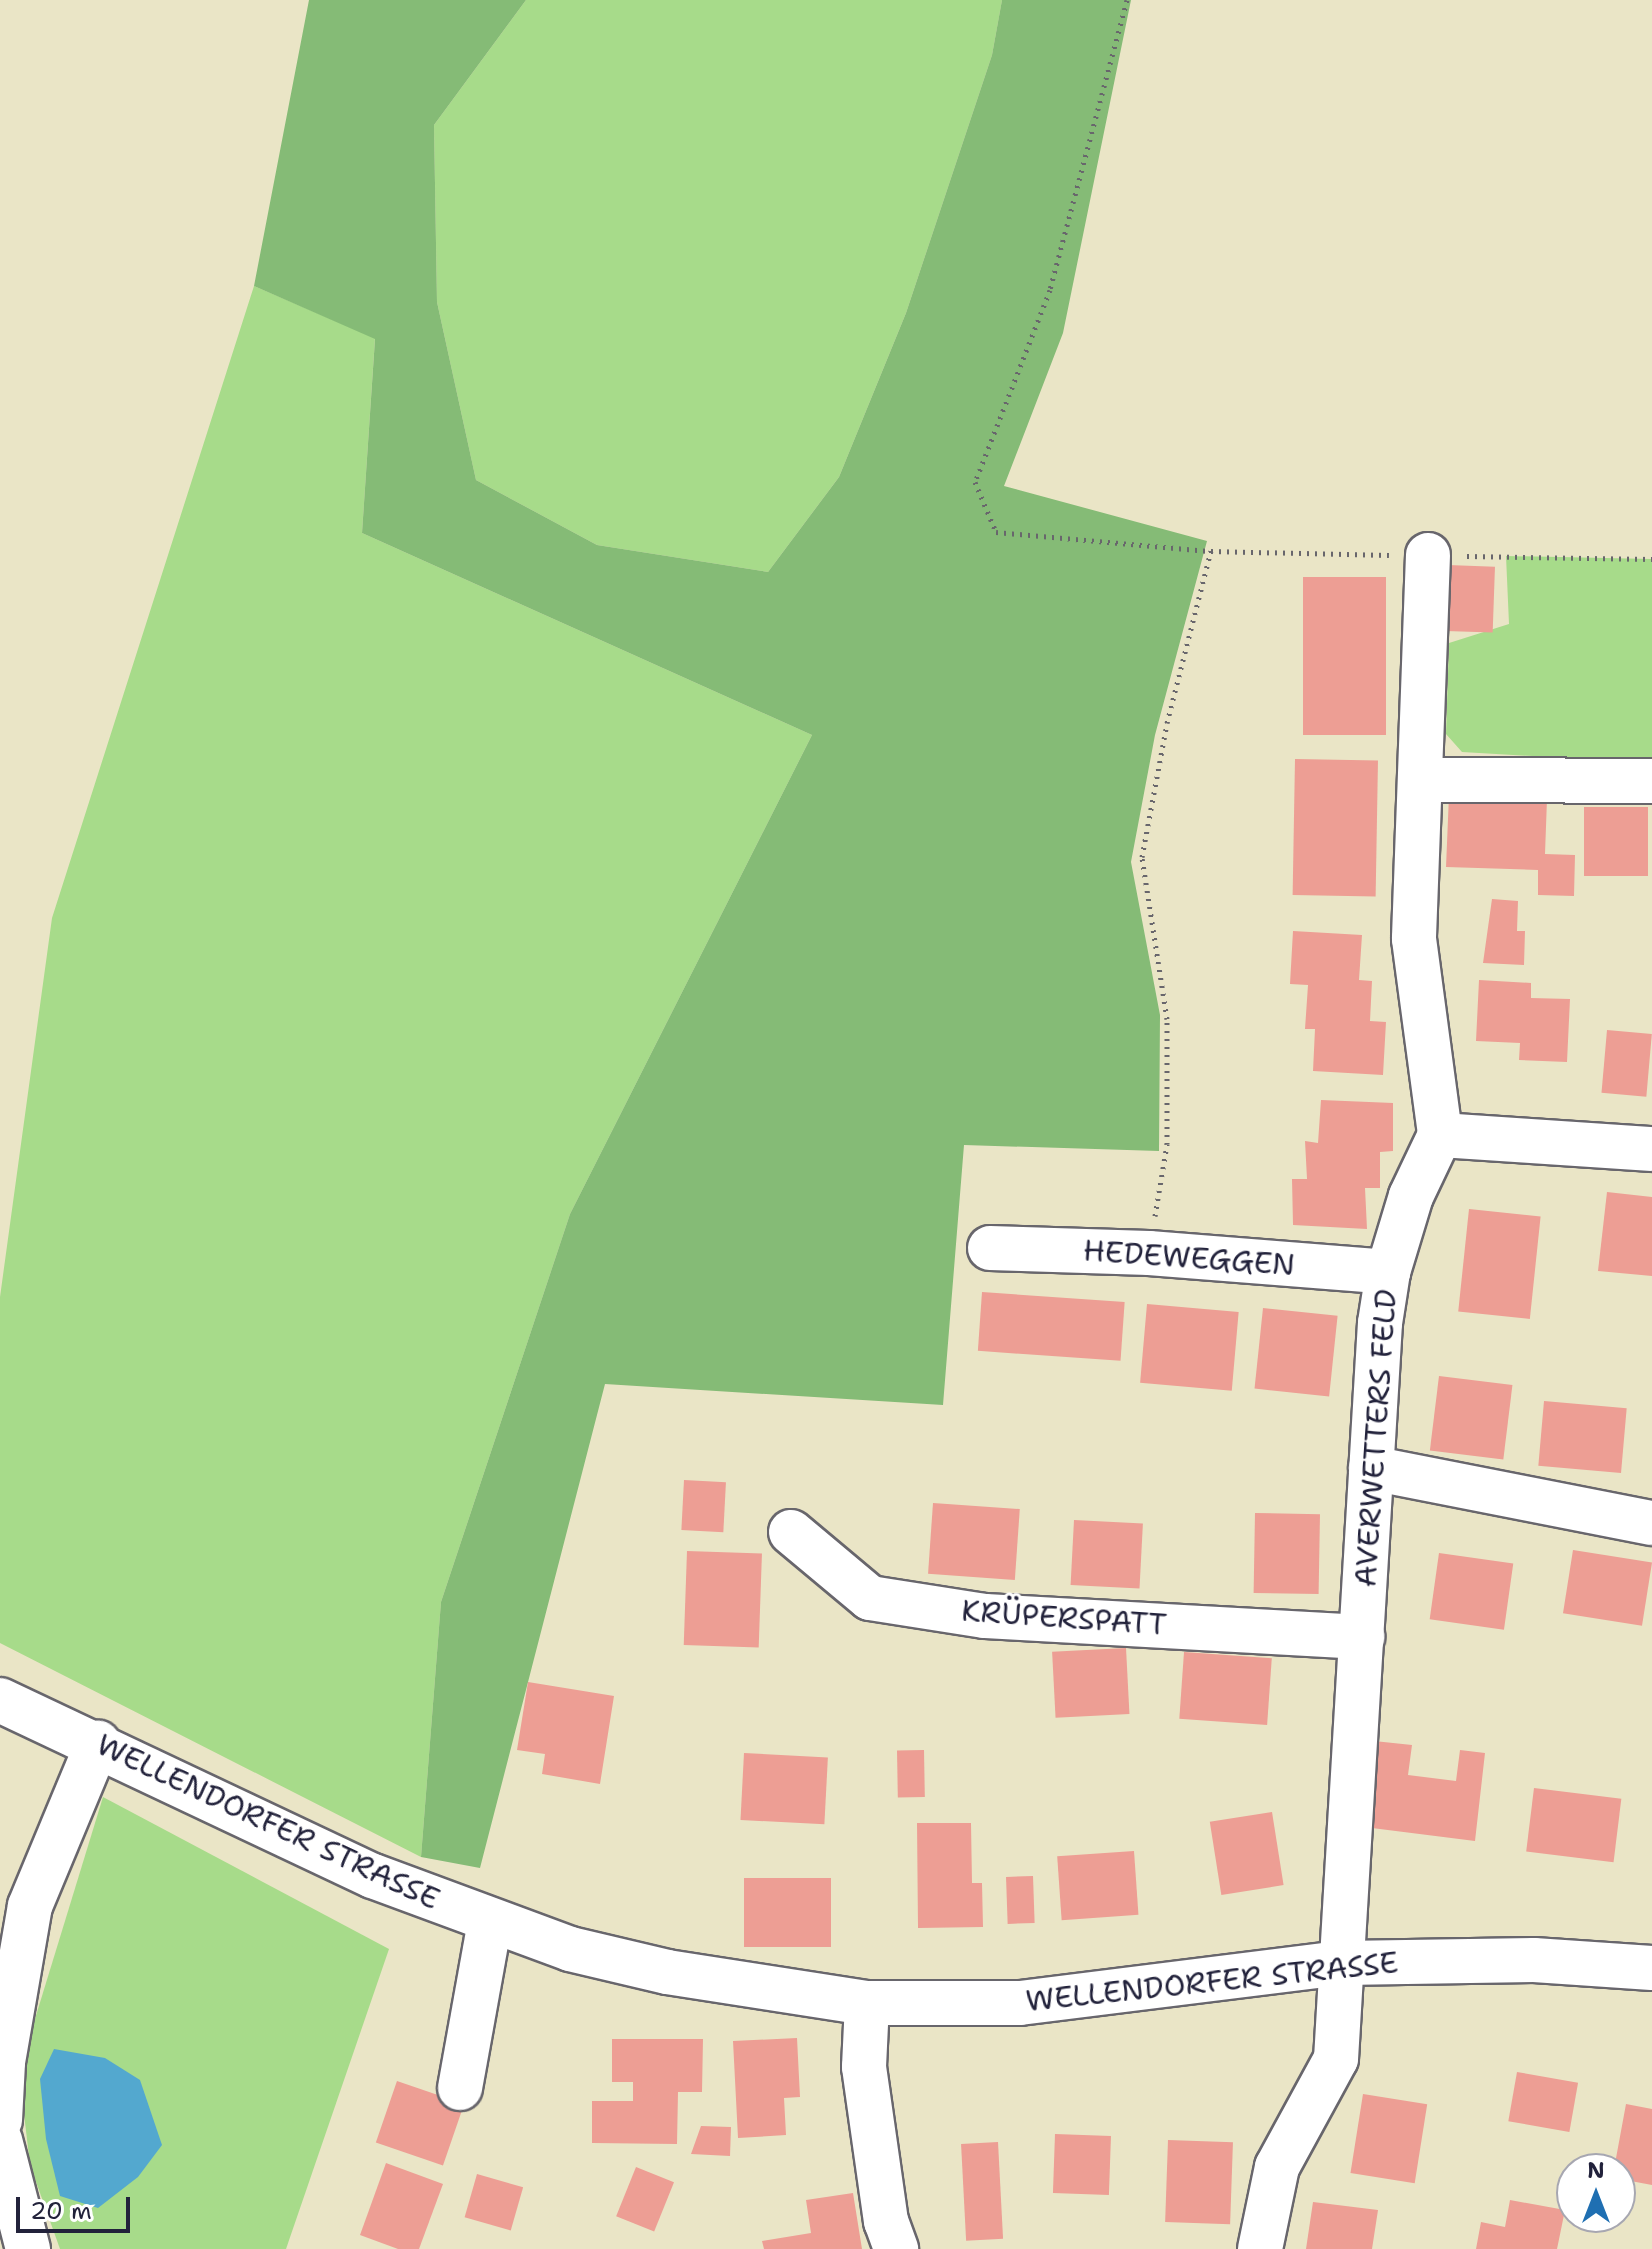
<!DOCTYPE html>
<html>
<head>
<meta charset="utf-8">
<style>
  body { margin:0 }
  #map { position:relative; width:1652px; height:2249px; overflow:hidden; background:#eae5c6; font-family:"Shantell Sans",sans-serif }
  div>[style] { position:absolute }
  .green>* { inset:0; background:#a7db8a }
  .forest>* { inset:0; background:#85bb76 }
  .water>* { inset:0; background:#53a8cf }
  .building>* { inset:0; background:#ed9e94; transform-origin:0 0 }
  .path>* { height:5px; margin-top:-2.5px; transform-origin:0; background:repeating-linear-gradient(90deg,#68666c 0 2px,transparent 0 8px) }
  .roads { filter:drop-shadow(2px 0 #68666c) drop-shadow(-2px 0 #68666c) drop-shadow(0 2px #68666c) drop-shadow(0 -2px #68666c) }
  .minor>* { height:44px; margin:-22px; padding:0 22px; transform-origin:22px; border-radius:22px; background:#fff }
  span { translate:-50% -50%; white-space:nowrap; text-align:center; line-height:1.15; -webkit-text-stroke:6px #fff; paint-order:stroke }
  .street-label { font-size:30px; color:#22223b }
  .north { position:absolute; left:1556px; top:2153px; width:80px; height:80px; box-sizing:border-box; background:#fff; border:2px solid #a7a7b1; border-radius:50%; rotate:0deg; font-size:22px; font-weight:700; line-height:32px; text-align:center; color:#22223b }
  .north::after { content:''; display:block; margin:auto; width:28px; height:36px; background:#1f6fb2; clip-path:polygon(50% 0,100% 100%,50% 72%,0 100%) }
  .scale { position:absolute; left:16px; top:2197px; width:114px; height:36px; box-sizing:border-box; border:4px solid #22223b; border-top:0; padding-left:10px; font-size:24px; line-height:28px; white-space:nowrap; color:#22223b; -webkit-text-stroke:6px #fff; paint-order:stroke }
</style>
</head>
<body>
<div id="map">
  <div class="green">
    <i style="clip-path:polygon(526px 0,1002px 0,992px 55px,906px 313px,839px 477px,768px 572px,597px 545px,476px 480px,437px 302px,434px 125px)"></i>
    <i style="clip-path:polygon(254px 286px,375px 338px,362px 533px,812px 735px,570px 1214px,441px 1602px,421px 1857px,0 1643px,0 1297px,52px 918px)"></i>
    <i style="clip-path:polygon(1506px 556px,1652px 559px,1652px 763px,1462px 752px,1446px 734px,1449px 643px,1509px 624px)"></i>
    <i style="clip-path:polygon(103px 1797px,389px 1949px,286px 2249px,60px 2249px,30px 2165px,19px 2071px)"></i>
  </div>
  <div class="forest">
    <i style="clip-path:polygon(309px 0,526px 0,434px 125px,437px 302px,476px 480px,597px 545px,768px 572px,839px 477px,906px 313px,992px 55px,1002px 0,1131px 0,1063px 333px,1004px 486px,1207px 541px,1155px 735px,1131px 862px,1160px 1015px,1159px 1151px,964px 1145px,943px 1405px,605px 1384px,480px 1868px,421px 1857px,441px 1602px,570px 1214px,812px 735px,362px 533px,375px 339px,254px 286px)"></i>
  </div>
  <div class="water">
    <i style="clip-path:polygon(54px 2049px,105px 2058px,140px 2080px,162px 2145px,138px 2177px,98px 2208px,60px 2196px,46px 2139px,40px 2079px)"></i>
  </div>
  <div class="building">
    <i style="left:1448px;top:565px;width:47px;height:66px;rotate:2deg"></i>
    <i style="left:1303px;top:577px;width:83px;height:158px"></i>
    <i style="left:1295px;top:759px;width:83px;height:136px;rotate:1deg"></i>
    <i style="clip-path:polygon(1449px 795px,1547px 799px,1545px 854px,1575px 855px,1574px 896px,1538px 895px,1538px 870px,1446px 867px)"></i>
    <i style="left:1584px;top:807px;width:64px;height:69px"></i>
    <i style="clip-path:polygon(1492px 899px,1518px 901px,1517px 931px,1525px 931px,1524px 965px,1483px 963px)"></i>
    <i style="clip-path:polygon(1293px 931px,1362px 935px,1359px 980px,1372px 981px,1370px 1021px,1386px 1022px,1383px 1075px,1313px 1071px,1315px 1029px,1305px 1029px,1308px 985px,1290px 984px)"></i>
    <i style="clip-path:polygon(1479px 980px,1531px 983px,1531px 998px,1570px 999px,1567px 1062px,1519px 1060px,1520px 1043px,1476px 1041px)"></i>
    <i style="left:1607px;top:1030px;width:45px;height:63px;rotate:5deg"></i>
    <i style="clip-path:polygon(1321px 1100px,1393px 1103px,1393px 1151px,1380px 1152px,1380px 1188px,1365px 1188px,1367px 1229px,1293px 1225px,1292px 1179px,1307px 1179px,1305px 1141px,1318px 1143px)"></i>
    <i style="clip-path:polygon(1607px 1192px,1652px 1197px,1652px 1276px,1598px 1271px)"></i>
    <i style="left:1469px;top:1209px;width:72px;height:103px;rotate:6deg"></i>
    <i style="left:982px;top:1292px;width:143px;height:59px;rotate:4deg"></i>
    <i style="left:1147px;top:1304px;width:92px;height:79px;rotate:5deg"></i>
    <i style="left:1263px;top:1308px;width:75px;height:81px;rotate:6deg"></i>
    <i style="left:1439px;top:1376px;width:74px;height:75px;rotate:7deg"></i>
    <i style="left:1544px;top:1401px;width:83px;height:65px;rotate:5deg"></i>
    <i style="left:684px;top:1480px;width:42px;height:50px;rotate:3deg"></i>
    <i style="left:933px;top:1503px;width:87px;height:71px;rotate:4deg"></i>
    <i style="left:1255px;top:1513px;width:65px;height:80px;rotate:1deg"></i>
    <i style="left:1074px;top:1520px;width:69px;height:65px;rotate:3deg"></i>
    <i style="left:1573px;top:1550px;width:80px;height:64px;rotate:9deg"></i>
    <i style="left:687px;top:1551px;width:75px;height:94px;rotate:2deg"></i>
    <i style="left:1439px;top:1553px;width:75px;height:67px;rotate:8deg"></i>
    <i style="left:1126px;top:1648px;width:66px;height:74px;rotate:87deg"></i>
    <i style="left:1184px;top:1652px;width:88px;height:67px;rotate:4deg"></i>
    <i style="clip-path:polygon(528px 1682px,614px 1696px,600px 1784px,542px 1774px,545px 1754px,517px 1750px)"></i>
    <i style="clip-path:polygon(1374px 1741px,1412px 1745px,1408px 1775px,1456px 1781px,1460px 1750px,1485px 1753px,1475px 1841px,1364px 1827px)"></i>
    <i style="left:924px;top:1750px;width:47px;height:27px;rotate:89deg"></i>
    <i style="left:744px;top:1753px;width:84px;height:67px;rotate:3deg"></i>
    <i style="left:1534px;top:1788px;width:88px;height:64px;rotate:7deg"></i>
    <i style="left:1272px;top:1812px;width:74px;height:63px;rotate:81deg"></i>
    <i style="clip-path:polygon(917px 1823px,971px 1823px,972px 1883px,982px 1883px,983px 1927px,918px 1928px)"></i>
    <i style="left:1134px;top:1851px;width:64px;height:77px;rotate:86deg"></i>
    <i style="left:1033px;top:1876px;width:47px;height:27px;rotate:88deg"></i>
    <i style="left:831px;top:1878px;width:69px;height:87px;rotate:90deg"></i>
    <i style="clip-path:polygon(797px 2038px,800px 2097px,784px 2098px,786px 2135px,738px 2138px,733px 2041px)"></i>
    <i style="clip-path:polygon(612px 2039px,703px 2039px,702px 2092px,678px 2092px,677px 2144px,592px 2143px,592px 2101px,633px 2101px,633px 2082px,612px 2082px)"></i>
    <i style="left:1517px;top:2072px;width:62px;height:50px;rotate:10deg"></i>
    <i style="left:397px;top:2081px;width:71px;height:65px;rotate:19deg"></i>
    <i style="left:1363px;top:2094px;width:65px;height:80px;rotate:9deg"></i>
    <i style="clip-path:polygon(1626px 2104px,1652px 2109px,1652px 2185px,1620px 2179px,1620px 2169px,1614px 2169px)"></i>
    <i style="clip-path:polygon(701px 2126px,731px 2127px,730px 2156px,691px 2154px)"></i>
    <i style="left:1055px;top:2134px;width:56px;height:59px;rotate:2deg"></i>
    <i style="left:1168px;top:2140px;width:65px;height:82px;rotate:2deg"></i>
    <i style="left:998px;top:2142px;width:97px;height:37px;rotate:87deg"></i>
    <i style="clip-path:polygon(386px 2163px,443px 2184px,419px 2249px,398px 2249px,360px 2235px)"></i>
    <i style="left:636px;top:2167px;width:41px;height:53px;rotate:22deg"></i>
    <i style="left:477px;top:2174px;width:48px;height:45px;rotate:16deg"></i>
    <i style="clip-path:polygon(853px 2193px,862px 2249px,764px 2249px,762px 2241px,811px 2233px,806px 2200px)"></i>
    <i style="clip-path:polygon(1510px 2200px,1565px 2210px,1557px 2249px,1476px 2249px,1481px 2222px,1505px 2227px)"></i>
    <i style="clip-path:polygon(1313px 2202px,1378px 2210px,1372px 2249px,1306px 2249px)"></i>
  </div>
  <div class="path">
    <i style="left:1127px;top:0;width:300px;rotate:104.9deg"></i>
    <i style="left:1050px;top:290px;width:206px;rotate:111.3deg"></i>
    <i style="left:975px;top:482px;width:54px;rotate:67.2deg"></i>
    <i style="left:996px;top:532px;width:216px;rotate:5.1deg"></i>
    <i style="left:1211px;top:551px;width:178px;rotate:1.3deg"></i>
    <i style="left:1467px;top:556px;width:185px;rotate:0.9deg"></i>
    <i style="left:1155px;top:1216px;width:73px;rotate:-80.5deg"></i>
    <i style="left:1167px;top:1144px;width:125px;rotate:-90deg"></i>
    <i style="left:1167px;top:1019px;width:164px;rotate:-98.8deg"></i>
    <i style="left:1142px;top:857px;width:136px;rotate:-79.4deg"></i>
    <i style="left:1167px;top:723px;width:178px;rotate:-75.7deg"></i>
  </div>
  <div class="roads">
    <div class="minor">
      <i style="left:1428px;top:555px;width:384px;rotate:92.1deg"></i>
      <i style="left:1414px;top:939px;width:198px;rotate:82.4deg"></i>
      <i style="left:1420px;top:780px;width:232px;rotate:0.2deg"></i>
      <i style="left:990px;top:1248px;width:159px;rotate:1.8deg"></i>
      <i style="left:1149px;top:1253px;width:240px;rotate:4.5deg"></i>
      <i style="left:1371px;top:1468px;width:286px;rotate:11.1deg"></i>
      <i style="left:791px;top:1532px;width:103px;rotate:39.9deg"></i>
      <i style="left:870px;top:1598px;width:116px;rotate:8.9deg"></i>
      <i style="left:985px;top:1616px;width:378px;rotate:3.2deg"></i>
      <i style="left:0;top:1700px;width:412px;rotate:25.3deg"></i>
      <i style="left:373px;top:1876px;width:210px;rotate:20.3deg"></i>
      <i style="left:570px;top:1949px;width:100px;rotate:13.3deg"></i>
      <i style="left:667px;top:1972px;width:202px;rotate:8.8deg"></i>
      <i style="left:867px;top:2003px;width:153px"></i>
      <i style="left:1020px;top:2003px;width:324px;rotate:-7.1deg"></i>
      <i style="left:1342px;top:1963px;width:192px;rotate:-0.9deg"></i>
      <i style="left:1534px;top:1960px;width:118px;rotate:3.9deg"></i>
      <i style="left:867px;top:2003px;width:64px;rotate:92.7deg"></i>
      <i style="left:864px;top:2067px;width:156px;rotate:81.9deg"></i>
      <i style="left:886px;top:2221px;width:30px;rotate:70deg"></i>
      <i style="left:460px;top:2088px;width:170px;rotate:-79.8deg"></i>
      <i style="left:0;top:2120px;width:58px;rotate:-87deg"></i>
      <i style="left:3px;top:2062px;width:158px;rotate:-80.2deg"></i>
      <i style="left:30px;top:1906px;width:177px;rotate:-67.4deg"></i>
      <i style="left:0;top:2140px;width:113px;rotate:75.6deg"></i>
      <i style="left:1260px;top:2249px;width:84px;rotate:-78.3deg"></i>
      <i style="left:1277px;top:2167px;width:123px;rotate:-61.4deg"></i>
      <i style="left:1336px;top:2059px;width:737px;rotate:-86.58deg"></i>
      <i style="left:1380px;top:1323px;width:52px;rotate:-81.1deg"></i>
      <i style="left:1388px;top:1272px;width:79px;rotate:-73.2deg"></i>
      <i style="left:1411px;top:1196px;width:68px;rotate:-64.6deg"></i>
      <i style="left:1440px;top:1135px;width:212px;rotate:3.8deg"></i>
    </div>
  </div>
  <div class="street-label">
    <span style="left:1189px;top:1258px;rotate:4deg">HEDEWEGGEN</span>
    <span style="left:1376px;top:1438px;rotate:-86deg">AVERWETTERS FELD</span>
    <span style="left:1064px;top:1618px;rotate:4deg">KRÜPERSPATT</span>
    <span style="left:268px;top:1822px;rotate:25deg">WELLENDORFER STRASSE</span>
    <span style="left:1212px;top:1982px;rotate:-6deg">WELLENDORFER STRASSE</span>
  </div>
  <div class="north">N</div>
  <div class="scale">20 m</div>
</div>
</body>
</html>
